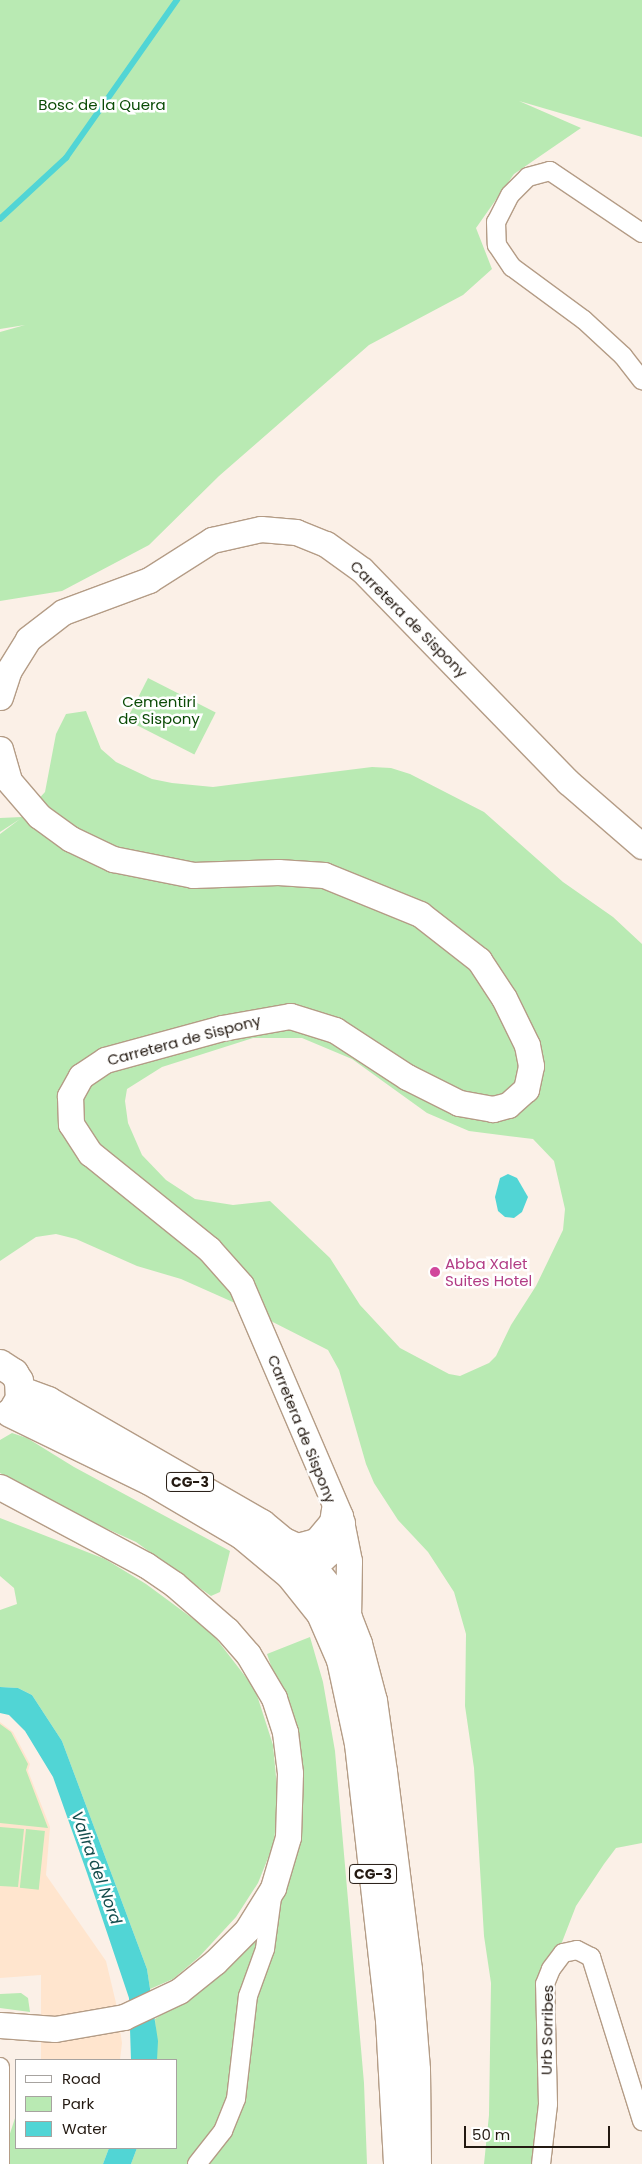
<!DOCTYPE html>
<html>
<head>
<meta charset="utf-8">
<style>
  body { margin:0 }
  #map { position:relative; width:642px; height:2164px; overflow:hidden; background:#fbf0e7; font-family:Poppins,sans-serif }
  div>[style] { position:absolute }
  .built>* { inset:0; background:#ffe5ce }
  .green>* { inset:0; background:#b9eab3; transform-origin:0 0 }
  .water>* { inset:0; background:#51d5d5 }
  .stream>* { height:5.5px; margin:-2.75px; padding:0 2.75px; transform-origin:2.75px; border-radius:2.75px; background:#51d5d5 }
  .roads { filter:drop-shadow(1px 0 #b49c86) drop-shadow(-1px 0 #b49c86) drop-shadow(0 1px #b49c86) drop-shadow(0 -1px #b49c86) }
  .street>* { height:18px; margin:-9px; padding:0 9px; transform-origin:9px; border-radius:9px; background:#fff }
  .secondary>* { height:25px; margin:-12.5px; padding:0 12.5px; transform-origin:12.5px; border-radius:12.5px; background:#fff }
  .highway>* { height:28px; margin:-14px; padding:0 14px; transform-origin:14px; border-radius:14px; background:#fff }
  .dots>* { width:14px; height:14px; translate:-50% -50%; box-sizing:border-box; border:2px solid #fff; border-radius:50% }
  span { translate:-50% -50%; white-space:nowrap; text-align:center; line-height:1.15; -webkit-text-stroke:5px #fff; paint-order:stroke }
  .shield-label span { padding:1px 4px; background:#fff; border:1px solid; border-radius:4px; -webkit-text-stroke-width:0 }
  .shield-label { font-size:14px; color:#231911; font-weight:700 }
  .park-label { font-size:15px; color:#0b4b06 }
  .street-label { font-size:15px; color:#231911 }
  .hotel-label { font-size:15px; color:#b23c85 }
  .left { translate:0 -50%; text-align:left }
  .water-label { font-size:16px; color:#134d4d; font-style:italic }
  .legend { position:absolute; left:15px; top:2059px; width:162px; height:90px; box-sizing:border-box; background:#fff; border:1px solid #a7a3a0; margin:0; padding:6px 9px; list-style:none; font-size:15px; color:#231911 }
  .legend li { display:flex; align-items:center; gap:10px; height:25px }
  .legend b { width:25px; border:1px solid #a7a3a0 }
  .scale { position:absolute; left:464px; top:2126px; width:146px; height:22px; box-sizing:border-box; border:2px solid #231911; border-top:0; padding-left:6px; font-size:15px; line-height:18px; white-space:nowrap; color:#231911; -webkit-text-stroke:4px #fff; paint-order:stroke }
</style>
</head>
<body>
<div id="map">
  <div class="built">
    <i style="clip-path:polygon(0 1722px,13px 1732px,30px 1764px,28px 1771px,50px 1827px,46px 1875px,106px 1961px,116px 2003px,122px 2043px,120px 2060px,41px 2060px,41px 1975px,0 1978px)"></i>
  </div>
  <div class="green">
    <i style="clip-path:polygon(0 0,642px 0,642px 137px,519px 101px,581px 128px,514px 174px,476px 228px,492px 269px,463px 295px,369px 345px,219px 476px,149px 545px,62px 591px,0 601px,0 332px,25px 325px,0 329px)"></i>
    <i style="left:148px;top:678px;width:76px;height:47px;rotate:27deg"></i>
    <i style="clip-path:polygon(evenodd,86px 711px,101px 749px,116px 762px,152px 779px,172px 783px,213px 787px,372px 767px,391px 768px,410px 774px,484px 812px,563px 882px,613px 917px,642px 944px,642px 1843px,616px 1848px,604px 1864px,576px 1906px,557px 1955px,538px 2029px,538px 2094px,545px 2164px,484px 2164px,489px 2115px,491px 1983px,484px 1936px,474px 1768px,465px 1706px,466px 1634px,454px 1592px,428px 1552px,398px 1520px,374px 1483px,366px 1464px,339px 1370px,328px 1350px,235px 1303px,181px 1279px,137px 1266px,76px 1239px,56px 1234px,36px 1237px,0 1261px,0 834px,20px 819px,0 832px,0 818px,22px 817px,45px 792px,56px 734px,66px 714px,86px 711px,253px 1038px,302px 1038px,352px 1059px,427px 1113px,469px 1131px,533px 1139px,554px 1161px,565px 1209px,563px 1230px,536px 1286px,511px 1325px,496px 1356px,489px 1363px,460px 1376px,449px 1374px,400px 1348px,360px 1305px,330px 1258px,270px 1201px,233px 1205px,195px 1199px,166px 1180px,142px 1155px,128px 1123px,125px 1101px,127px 1089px,162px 1067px,253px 1038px)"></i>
    <i style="clip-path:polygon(12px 1433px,27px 1438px,74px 1467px,230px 1551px,220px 1592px,211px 1596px,136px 1542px,81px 1517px,0 1473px,0 1440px)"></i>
    <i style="clip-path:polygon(0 1518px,105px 1559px,146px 1584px,211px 1632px,255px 1689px,273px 1745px,278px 1798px,274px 1843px,258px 1883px,236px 1917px,199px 1957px,173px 1979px,150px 1989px,147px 1969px,62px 1741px,32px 1695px,18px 1688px,0 1687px,0 1610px,17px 1604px,14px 1588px,0 1576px)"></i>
    <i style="clip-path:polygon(310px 1637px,323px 1682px,335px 1751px,364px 2083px,367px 2164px,131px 2164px,137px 2148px,176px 2148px,176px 2060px,157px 2060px,155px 2019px,216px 1978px,281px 1895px,297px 1846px,303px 1804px,297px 1742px,267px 1654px)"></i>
    <i style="clip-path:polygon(0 1724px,11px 1732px,28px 1764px,26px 1770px,48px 1828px,0 1823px)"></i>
    <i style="clip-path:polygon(0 1827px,24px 1829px,18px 1887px,0 1886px)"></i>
    <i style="left:26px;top:1829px;width:19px;height:59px;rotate:6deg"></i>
    <i style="clip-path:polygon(21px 1993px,28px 1998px,30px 2012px,0 2008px,0 1994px)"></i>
    <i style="clip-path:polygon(16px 2115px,16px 2148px,109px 2148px,103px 2164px,0 2164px)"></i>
  </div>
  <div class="water">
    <i style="clip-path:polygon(508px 1174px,517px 1178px,528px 1197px,522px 1212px,514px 1218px,505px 1217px,498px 1211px,495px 1197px,500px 1178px)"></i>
    <i style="clip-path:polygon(0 1687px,18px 1688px,32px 1695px,62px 1741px,147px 1969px,158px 2041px,157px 2060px,131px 2060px,129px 1998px,87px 1873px,53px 1777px,25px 1731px,9px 1715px,0 1713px)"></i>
    <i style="clip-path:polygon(109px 2148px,137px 2148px,131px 2164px,103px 2164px)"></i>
  </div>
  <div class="stream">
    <i style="left:0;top:219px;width:90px;rotate:-42.7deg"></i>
    <i style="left:66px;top:158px;width:193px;rotate:-54.9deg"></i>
  </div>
  <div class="roads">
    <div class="street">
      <i style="left:642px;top:233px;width:111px;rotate:-146deg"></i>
      <i style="left:550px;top:171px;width:23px;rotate:165deg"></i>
      <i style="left:528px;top:177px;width:25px;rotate:135deg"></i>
      <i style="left:510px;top:195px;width:30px;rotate:117deg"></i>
      <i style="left:496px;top:222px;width:23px;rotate:88deg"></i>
      <i style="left:497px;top:245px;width:27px;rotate:56deg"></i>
      <i style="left:512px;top:267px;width:89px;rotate:36.4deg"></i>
      <i style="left:584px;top:320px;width:53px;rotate:42.7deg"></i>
      <i style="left:623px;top:356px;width:31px;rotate:52deg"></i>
      <i style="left:0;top:2067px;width:97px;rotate:90deg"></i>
      <i style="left:197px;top:2164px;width:42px;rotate:-51.8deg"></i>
      <i style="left:223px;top:2131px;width:35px;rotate:-68deg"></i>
      <i style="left:236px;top:2099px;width:104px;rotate:-83.4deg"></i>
      <i style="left:248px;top:1996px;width:50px;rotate:-70.1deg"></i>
      <i style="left:265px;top:1949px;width:60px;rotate:-82.3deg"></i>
      <i style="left:541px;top:2164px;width:60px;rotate:-83.3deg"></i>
      <i style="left:548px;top:2104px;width:120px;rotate:-91.4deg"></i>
      <i style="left:545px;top:1984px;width:16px;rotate:-68deg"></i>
      <i style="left:551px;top:1969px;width:20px;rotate:-53deg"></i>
      <i style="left:563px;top:1953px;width:14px;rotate:-12deg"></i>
      <i style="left:577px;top:1950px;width:16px;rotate:27deg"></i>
      <i style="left:591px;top:1957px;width:172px;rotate:72.7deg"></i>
    </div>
    <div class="secondary">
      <i style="left:0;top:697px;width:28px;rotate:-72deg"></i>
      <i style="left:9px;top:670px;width:36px;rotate:-58deg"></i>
      <i style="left:28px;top:639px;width:44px;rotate:-37.6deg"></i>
      <i style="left:63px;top:612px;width:92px;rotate:-20.4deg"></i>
      <i style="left:149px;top:580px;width:75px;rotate:-32.4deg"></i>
      <i style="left:212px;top:540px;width:50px;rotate:-12.7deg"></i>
      <i style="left:261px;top:529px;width:35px;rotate:5deg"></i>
      <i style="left:296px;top:532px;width:32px;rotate:22deg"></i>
      <i style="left:326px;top:544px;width:44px;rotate:35.8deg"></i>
      <i style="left:362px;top:570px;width:296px;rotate:45.8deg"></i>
      <i style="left:568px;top:782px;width:98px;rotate:40.9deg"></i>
      <i style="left:0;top:749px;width:33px;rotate:74deg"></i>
      <i style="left:9px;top:781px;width:46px;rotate:49.4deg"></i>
      <i style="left:39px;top:816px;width:39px;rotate:36deg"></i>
      <i style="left:71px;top:839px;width:47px;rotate:25.5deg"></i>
      <i style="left:113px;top:859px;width:82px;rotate:11.3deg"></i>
      <i style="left:193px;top:875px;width:85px;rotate:-2deg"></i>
      <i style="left:278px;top:872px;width:46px;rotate:3.7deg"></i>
      <i style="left:324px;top:875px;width:104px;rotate:22.1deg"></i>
      <i style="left:420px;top:914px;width:75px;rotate:37.9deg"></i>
      <i style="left:479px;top:960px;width:45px;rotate:56.7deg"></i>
      <i style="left:504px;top:998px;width:52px;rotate:63.9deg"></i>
      <i style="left:527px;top:1045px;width:21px;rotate:79deg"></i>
      <i style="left:531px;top:1066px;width:24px;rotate:102deg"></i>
      <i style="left:526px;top:1089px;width:24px;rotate:138deg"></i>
      <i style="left:508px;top:1105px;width:16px;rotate:165deg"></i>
      <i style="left:493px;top:1109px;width:35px;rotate:-170deg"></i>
      <i style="left:459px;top:1103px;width:58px;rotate:-153.4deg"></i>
      <i style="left:407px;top:1077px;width:86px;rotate:-146.9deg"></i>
      <i style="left:335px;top:1030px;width:47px;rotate:-162.7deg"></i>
      <i style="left:290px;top:1016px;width:69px;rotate:170deg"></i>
      <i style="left:222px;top:1028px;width:121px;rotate:164.7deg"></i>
      <i style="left:105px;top:1060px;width:29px;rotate:146deg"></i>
      <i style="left:81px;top:1076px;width:23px;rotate:119deg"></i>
      <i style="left:70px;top:1096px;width:28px;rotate:88deg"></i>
      <i style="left:71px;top:1124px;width:35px;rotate:57deg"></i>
      <i style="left:90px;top:1153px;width:153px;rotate:38.9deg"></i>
      <i style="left:209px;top:1249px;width:48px;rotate:48.4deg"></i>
      <i style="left:241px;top:1285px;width:251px;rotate:66.8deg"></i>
      <i style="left:340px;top:1516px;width:46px;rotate:78.7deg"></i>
      <i style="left:349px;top:1561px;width:57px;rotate:91deg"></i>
      <i style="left:0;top:1487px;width:166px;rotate:28.1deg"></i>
      <i style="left:146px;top:1565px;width:34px;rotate:34deg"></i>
      <i style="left:174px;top:1584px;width:70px;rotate:41deg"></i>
      <i style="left:227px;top:1630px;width:32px;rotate:49deg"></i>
      <i style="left:248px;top:1654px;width:51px;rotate:59.4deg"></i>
      <i style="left:274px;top:1698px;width:36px;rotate:72deg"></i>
      <i style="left:285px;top:1732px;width:41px;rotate:83deg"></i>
      <i style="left:290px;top:1773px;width:64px;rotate:91.8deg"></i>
      <i style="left:288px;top:1837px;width:53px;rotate:106.4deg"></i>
      <i style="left:273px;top:1888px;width:49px;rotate:121.8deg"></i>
      <i style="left:247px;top:1930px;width:45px;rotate:135deg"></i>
      <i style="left:215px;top:1962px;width:46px;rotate:141.1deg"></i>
      <i style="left:179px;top:1991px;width:61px;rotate:154.7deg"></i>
      <i style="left:124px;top:2017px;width:70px;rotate:170.1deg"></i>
      <i style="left:55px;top:2029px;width:55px;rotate:-175.8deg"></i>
      <i style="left:284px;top:1540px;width:14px;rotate:25deg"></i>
      <i style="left:297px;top:1546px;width:20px;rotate:-15deg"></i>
      <i style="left:316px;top:1541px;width:25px;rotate:-50deg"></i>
      <i style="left:332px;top:1522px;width:13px;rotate:-81deg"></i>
      <i style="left:289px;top:1558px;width:19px;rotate:12deg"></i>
      <i style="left:308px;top:1562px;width:16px;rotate:-15deg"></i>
      <i style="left:323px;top:1558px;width:17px;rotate:-40deg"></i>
      <i style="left:336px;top:1547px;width:25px;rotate:-76deg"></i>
    </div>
    <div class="highway">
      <i style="left:0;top:1364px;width:17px;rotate:33deg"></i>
      <i style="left:14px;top:1373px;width:9px;rotate:58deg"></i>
      <i style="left:19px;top:1381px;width:18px;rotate:87deg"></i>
      <i style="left:20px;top:1399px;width:9px;rotate:122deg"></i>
      <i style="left:21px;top:1391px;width:29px;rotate:20deg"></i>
      <i style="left:48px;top:1401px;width:247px;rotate:29.9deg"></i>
      <i style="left:262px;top:1524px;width:60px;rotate:39.6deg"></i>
      <i style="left:308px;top:1562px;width:41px;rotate:50.9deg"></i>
      <i style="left:334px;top:1594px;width:28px;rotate:60deg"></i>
      <i style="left:348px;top:1618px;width:28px;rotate:69deg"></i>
      <i style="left:358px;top:1644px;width:59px;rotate:75.3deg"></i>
      <i style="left:373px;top:1701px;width:72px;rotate:82deg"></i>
      <i style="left:383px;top:1772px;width:200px;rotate:82.8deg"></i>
      <i style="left:408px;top:1970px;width:100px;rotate:85.4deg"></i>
      <i style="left:416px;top:2070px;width:94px;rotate:89.4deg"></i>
      <i style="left:10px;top:1413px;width:156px;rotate:25.9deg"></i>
      <i style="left:150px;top:1481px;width:107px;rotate:30.4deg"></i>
      <i style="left:242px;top:1535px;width:62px;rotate:39.8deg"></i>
      <i style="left:290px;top:1575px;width:50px;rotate:51.5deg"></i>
      <i style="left:321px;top:1614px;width:50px;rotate:66.5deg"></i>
      <i style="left:341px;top:1660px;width:86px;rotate:77.9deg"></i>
      <i style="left:359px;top:1744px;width:278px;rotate:83.6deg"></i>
      <i style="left:390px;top:2020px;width:144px;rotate:86.8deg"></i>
    </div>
  </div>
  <div class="dots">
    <i style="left:435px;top:1272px;background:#d1479c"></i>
  </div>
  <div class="shield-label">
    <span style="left:190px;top:1482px">CG-3</span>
    <span style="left:373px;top:1874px">CG-3</span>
  </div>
  <div class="park-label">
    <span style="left:102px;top:105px">Bosc de la Quera</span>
    <span style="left:159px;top:710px">Cementiri<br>de Sispony</span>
  </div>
  <div class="street-label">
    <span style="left:409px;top:619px;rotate:45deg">Carretera de Sispony</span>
    <span style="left:184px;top:1040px;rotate:-15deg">Carretera de Sispony</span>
    <span style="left:302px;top:1429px;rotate:68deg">Carretera de Sispony</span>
    <span style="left:547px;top:2030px;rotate:-89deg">Urb Sorribes</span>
  </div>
  <div class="hotel-label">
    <span class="left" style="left:445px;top:1272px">Abba Xalet<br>Suites Hotel</span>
  </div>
  <div class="water-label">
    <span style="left:96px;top:1868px;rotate:70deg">Valira del Nord</span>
  </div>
  <ul class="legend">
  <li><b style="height:6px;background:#fff"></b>Road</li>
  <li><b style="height:14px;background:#b9eab3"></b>Park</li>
  <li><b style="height:14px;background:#51d5d5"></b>Water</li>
  </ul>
  <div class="scale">50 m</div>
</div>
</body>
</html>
